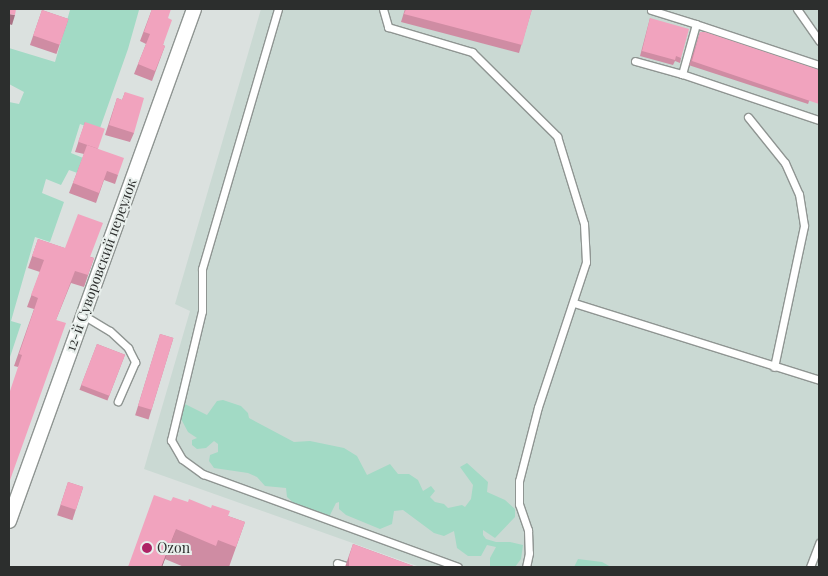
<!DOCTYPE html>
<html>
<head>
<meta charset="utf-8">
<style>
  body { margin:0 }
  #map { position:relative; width:828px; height:576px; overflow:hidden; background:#dbe1df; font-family:"Playfair Display",serif }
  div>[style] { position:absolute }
  .built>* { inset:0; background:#cad9d3 }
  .green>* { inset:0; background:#a2dac5 }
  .roads { filter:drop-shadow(1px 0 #8f9592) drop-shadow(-1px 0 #8f9592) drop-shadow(0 1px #8f9592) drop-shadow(0 -1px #8f9592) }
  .lane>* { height:7px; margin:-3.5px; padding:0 3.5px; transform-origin:3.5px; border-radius:3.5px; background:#fff }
  .street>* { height:14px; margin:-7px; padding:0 7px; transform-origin:7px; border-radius:7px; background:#fff }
  .wall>* { inset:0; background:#cf8ca3; transform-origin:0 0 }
  .shaded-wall>* { inset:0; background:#a97285 }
  .building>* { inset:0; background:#f1a3be; transform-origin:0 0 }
  .dots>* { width:14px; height:14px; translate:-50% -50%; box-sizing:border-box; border:2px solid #e8efec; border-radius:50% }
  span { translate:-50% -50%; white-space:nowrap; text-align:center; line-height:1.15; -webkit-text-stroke:4px #e8efec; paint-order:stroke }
  .street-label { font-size:14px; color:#2c2e2d }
  .poi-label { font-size:14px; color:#2c2e2d }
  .left { translate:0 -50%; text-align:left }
  .frame { position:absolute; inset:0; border:10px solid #2c2e2d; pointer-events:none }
</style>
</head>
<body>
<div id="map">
  <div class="built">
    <i style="clip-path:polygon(261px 9px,819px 9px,819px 567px,420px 567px,144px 469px,190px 311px,175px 304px)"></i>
  </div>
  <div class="green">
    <i style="clip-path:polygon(64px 9px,142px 9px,139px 10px,128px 49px,99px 131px,80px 124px,71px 153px,88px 160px,83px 175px,69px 170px,61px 185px,46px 179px,42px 193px,64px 202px,50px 242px,35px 237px,11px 321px,21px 324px,9px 360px,9px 102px,19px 104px,24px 92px,9px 84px,9px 48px,55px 62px,70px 10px)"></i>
    <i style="clip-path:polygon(223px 400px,241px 406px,248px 413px,249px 418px,294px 442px,310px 441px,344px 448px,357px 456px,367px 475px,390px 464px,398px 474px,409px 474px,418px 480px,423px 491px,431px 486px,435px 491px,430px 497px,435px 502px,444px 504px,448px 508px,462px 505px,465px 507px,471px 499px,473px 485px,460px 467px,467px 463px,488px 482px,487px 492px,505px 500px,515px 509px,515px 517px,495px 538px,483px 530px,483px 535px,486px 539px,496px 542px,510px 542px,523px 545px,521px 559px,515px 567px,490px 567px,490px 558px,496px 547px,487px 545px,481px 556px,468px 556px,457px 548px,454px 531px,444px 536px,434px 533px,403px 510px,394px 511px,392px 524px,380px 529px,346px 515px,339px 509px,339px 502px,336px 503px,329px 517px,297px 506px,287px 497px,286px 488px,265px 486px,257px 477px,248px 473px,214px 468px,209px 461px,210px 455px,218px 452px,218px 444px,214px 441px,206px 448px,197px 449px,192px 445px,192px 440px,197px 438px,188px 432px,180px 417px,185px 404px,207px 415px,217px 401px)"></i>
    <i style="clip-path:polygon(578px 559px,602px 562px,611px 567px,574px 567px)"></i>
  </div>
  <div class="roads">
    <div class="lane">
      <i style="left:278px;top:9px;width:271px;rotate:106.3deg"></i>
      <i style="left:202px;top:269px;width:42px;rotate:90deg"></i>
      <i style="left:202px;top:311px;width:133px;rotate:103.5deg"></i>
      <i style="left:171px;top:440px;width:22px;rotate:60deg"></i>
      <i style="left:182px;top:459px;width:26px;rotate:36deg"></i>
      <i style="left:203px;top:474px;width:271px;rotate:20deg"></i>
      <i style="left:383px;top:9px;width:19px;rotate:74deg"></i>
      <i style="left:388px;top:27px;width:88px;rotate:16.6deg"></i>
      <i style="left:472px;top:52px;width:120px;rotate:44.7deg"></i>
      <i style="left:557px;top:136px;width:92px;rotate:72.9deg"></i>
      <i style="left:584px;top:224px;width:38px;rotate:87deg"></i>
      <i style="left:586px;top:262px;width:153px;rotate:108.3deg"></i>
      <i style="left:538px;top:407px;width:76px;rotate:104.4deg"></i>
      <i style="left:519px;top:481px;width:23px;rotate:90deg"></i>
      <i style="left:519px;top:504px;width:28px;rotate:71deg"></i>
      <i style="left:528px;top:530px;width:23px;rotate:88deg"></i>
      <i style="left:529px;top:553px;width:14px;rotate:102deg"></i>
      <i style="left:797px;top:9px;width:39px;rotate:55deg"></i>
      <i style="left:651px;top:10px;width:47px;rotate:17.3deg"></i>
      <i style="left:635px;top:61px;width:49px;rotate:15.5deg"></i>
      <i style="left:819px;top:65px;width:130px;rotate:-161.6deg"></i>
      <i style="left:696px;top:24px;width:52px;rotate:105.6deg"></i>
      <i style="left:682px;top:74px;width:145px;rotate:18.6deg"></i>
      <i style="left:748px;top:117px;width:59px;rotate:51.2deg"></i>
      <i style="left:785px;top:163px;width:34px;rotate:66deg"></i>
      <i style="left:799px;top:194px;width:32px;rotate:81deg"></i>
      <i style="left:804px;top:226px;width:144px;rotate:102deg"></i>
      <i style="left:574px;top:303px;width:257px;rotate:17.4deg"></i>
      <i style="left:83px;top:315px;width:31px;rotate:31deg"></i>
      <i style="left:110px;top:331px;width:25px;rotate:43deg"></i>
      <i style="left:128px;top:348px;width:16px;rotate:63deg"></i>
      <i style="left:135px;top:362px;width:43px;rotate:113.6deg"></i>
      <i style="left:337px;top:563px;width:13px;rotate:18deg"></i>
      <i style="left:810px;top:567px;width:26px;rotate:-69deg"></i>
    </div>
    <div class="street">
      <i style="left:9px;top:521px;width:544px;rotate:-70.13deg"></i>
    </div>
  </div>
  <div class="wall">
    <i style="clip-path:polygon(152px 9px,168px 18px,163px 45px,165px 46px,152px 81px,134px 74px,146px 44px,140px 41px)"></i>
    <i style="clip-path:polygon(405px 9px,532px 9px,519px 53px,401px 22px)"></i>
    <i style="left:42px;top:10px;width:28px;height:37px;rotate:19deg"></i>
    <i style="clip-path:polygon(650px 18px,681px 58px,680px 63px,675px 61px,673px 65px,640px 56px)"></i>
    <i style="left:700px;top:32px;width:125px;height:35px;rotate:18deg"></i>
    <i style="clip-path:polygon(125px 92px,134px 133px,130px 142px,105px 135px,117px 98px,122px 100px)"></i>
    <i style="clip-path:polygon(85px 122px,98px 149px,118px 175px,115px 184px,104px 180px,96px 203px,69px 193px,84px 154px,75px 152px)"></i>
    <i style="clip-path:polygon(38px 239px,94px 258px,84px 287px,71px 283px,56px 320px,18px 367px,14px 366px,34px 309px,27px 307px,40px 272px,28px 268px)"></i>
    <i style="left:160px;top:334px;width:14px;height:85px;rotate:17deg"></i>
    <i style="left:97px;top:344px;width:30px;height:49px;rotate:21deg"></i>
    <i style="left:68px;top:482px;width:16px;height:35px;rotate:18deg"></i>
    <i style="clip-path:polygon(171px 501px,228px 516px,245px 522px,229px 567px,184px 567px,165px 559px,162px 567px,128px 567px)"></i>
    <i style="clip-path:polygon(353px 544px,416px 567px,345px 567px)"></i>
  </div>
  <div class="shaded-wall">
    <i style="clip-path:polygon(9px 14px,15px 15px,12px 25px,9px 24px)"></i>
    <i style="clip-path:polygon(176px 529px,162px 567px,161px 567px)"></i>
  </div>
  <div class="building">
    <i style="clip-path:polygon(9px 9px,16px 9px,15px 15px,9px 14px,9px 15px)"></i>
    <i style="clip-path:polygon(152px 9px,171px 9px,168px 18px,172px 20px,163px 45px,165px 46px,155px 71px,138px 64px,150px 34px,144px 32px)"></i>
    <i style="clip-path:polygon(406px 9px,532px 9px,522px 45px,404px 14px)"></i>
    <i style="left:42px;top:10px;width:28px;height:27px;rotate:19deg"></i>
    <i style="clip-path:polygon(650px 18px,689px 29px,681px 58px,676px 56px,675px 60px,642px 51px)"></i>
    <i style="clip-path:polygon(700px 32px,705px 32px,819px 70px,819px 104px,692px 61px)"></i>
    <i style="clip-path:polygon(125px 92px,144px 98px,134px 133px,109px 125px,117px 98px,122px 100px)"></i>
    <i style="left:85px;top:122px;width:21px;height:21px;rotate:19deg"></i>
    <i style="clip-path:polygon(87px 145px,124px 158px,118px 175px,107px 171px,99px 193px,73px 183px)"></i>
    <i style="clip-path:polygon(78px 214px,103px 223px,90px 257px,94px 258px,88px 275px,75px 271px,56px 320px,66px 323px,9px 483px,9px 394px,22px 355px,19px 354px,38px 298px,31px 295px,44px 260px,32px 256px,38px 239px,65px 248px)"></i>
    <i style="left:160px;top:334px;width:14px;height:75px;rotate:17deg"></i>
    <i style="left:97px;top:344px;width:30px;height:44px;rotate:21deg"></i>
    <i style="left:68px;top:482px;width:16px;height:24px;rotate:18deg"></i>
    <i style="clip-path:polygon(154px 495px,171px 501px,173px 497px,188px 502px,189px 499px,211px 508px,212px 505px,230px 511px,228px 516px,245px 522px,236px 547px,218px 540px,216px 546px,176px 529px,161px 567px,128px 567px)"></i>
    <i style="clip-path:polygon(353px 544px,416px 567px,349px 567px,349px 557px)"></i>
  </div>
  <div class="dots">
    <i style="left:147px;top:548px;background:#ae2466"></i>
  </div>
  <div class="street-label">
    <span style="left:101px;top:265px;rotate:-70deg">12-й Суворовский переулок</span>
  </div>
  <div class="poi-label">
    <span class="left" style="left:157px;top:548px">Ozon</span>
  </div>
  <div class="frame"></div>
</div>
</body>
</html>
